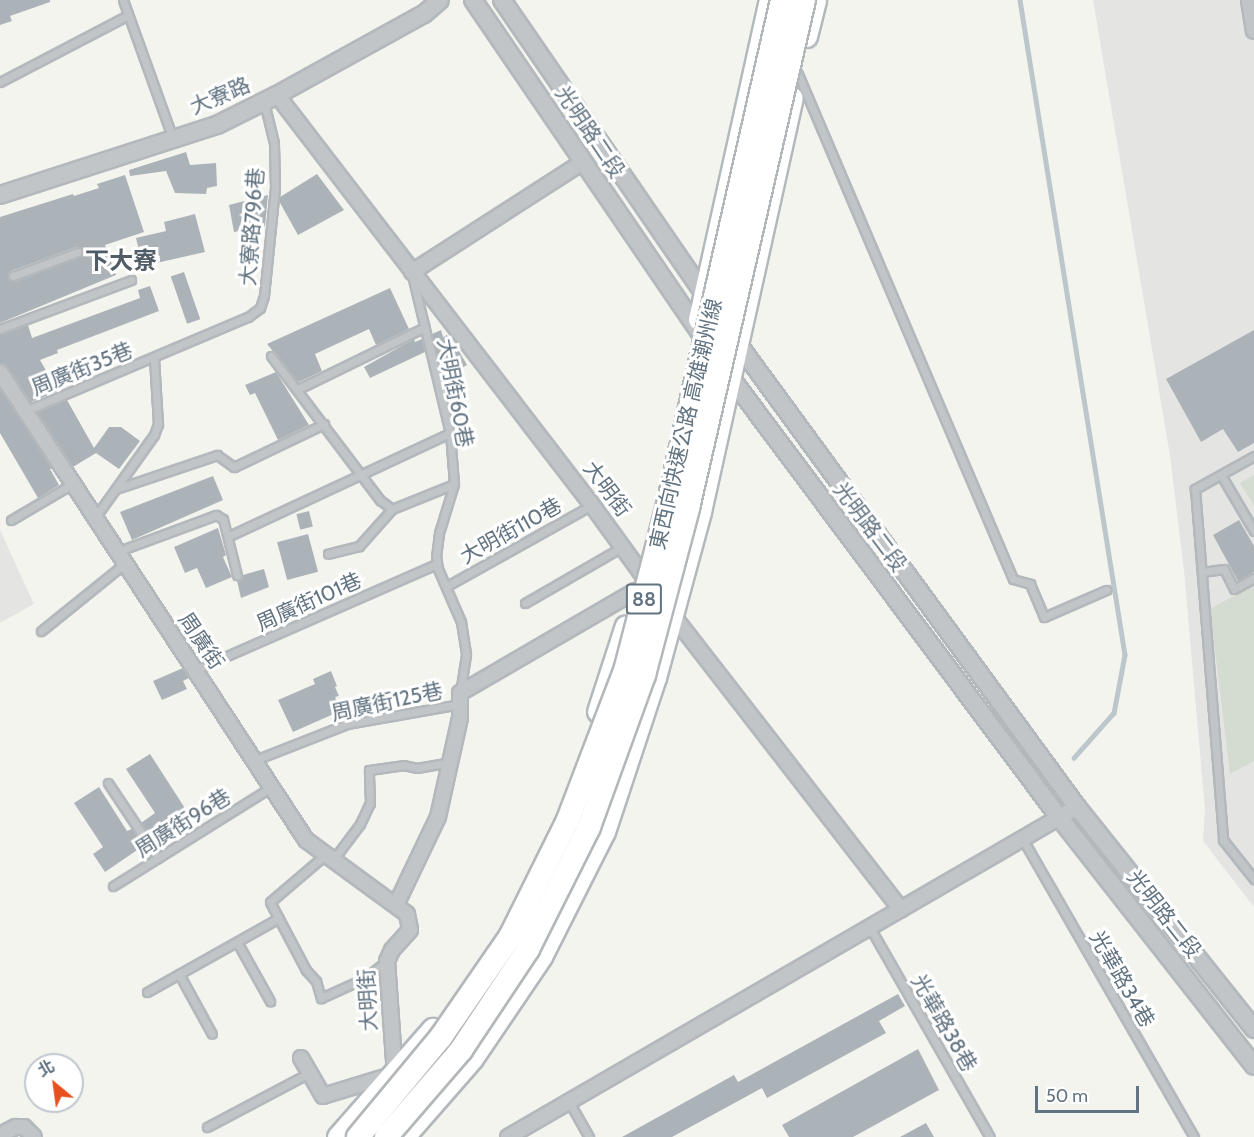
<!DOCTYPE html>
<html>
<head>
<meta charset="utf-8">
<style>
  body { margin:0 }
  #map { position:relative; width:1254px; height:1137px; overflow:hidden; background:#f4f4ef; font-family:Cabin,"Noto Sans TC",sans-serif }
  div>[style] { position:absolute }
  .built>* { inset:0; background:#e4e5e3 }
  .green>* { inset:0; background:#d4dbd0 }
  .stream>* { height:4.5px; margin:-2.25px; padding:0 2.25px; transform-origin:2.25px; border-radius:2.25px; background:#bcc7cc }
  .building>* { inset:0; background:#acb3b8; transform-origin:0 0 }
  .roads { filter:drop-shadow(2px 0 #b3b8bc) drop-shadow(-2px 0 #b3b8bc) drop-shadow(0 2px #b3b8bc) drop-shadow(0 -2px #b3b8bc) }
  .service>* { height:7px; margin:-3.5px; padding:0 3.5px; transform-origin:3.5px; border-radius:3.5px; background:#c1c5c8 }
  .minor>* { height:14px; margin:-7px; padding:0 7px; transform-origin:7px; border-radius:7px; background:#c1c5c8 }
  .tertiary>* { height:16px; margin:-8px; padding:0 8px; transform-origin:8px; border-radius:8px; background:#c1c5c8 }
  .secondary>* { height:20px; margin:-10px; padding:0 10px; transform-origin:10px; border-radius:10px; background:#fff }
  .bridges { filter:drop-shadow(2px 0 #b4b7ba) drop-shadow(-2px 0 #b4b7ba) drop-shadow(0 2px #b4b7ba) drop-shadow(0 -2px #b4b7ba) }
  .trunk-bridge>* { height:22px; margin:-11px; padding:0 11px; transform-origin:11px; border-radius:11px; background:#fff }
  span { translate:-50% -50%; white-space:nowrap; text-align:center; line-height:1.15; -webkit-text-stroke:6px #fff; paint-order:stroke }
  .shield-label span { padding:2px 4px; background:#fff; border:2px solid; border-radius:4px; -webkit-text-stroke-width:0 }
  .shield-label { font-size:20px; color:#627381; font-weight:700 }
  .street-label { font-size:21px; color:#627381 }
  .quarter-label { font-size:24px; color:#505c66; font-weight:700 }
  .north { position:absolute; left:24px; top:1053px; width:60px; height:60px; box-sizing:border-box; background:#fff; border:2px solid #c0c7cd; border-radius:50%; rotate:331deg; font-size:16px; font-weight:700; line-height:24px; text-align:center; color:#627381 }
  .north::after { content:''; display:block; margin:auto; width:21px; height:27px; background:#e5501e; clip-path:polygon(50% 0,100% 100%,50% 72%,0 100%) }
  .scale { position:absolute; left:1035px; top:1086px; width:104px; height:27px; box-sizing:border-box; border:3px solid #627381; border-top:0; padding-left:8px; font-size:18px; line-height:21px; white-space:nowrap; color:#627381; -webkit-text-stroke:4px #fff; paint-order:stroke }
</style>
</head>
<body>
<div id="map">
  <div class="built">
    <i style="clip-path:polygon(1093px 0,1254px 0,1254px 907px,1203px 841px,1205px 810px,1184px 571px,1170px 456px)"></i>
    <i style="clip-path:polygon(0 530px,34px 604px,0 623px)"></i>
  </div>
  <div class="green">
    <i style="clip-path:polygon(1254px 475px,1254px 506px,1240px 483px)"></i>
    <i style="clip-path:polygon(1254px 585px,1254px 761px,1230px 774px,1210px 609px)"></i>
  </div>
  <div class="stream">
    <i style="left:1020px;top:0;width:663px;rotate:80.89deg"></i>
    <i style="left:1125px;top:655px;width:59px;rotate:100.7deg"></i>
    <i style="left:1114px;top:713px;width:60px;rotate:131.6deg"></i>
  </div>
  <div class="building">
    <i style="clip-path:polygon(0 0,50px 0,50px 2px,10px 16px,12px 21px,0 25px)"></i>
    <i style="clip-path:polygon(186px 152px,190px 165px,216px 163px,217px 186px,207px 188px,206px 194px,175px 193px,166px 171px,130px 176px,129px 170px)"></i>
    <i style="clip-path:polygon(317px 174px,344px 210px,298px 235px,279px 201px,280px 197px)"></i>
    <i style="clip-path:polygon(evenodd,125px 175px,144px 232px,105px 245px,116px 275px,0 323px,0 217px,73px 194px,74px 196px,99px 188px,97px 184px,125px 175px,76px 247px,83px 250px,80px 257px,15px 281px,8px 278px,11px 271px,76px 247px)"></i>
    <i style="clip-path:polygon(268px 195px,265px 226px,234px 232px,229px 205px)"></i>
    <i style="clip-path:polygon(195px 214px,205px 252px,143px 266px,136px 238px,166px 231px,164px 222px)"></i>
    <i style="left:184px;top:272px;width:50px;height:14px;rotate:71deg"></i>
    <i style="clip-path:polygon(150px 286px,159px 311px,57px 350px,58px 353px,40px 360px,58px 391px,31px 402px,8px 367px,0 363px,0 335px,28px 325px,32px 338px,140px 298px,138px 290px)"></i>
    <i style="clip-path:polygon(390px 288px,409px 329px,376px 345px,369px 329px,315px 354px,322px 371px,301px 381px,298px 382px,267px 344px)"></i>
    <i style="clip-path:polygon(441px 330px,443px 337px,447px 335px,456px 352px,459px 351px,467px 365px,448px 376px,437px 355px,432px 334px)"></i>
    <i style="clip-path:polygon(1254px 330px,1254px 443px,1238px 452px,1223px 429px,1201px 442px,1166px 379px)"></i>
    <i style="clip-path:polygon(414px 339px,415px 342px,422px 339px,425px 352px,370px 378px,364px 367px)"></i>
    <i style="clip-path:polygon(276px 372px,309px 425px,278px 440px,255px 393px,250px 395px,245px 385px)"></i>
    <i style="clip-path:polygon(0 388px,52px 468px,50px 469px,59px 485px,38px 498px,0 433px)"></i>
    <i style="clip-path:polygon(67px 400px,94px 448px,109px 427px,121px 427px,140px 441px,119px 469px,96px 453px,73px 467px,37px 412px)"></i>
    <i style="clip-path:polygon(213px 476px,223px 500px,132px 540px,120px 512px)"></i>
    <i style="left:309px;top:511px;width:16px;height:13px;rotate:76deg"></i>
    <i style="clip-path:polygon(1239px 520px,1254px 546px,1254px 572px,1238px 581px,1213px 535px)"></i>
    <i style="clip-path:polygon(218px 528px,226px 555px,223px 557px,232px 577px,206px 588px,197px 568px,185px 573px,174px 547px)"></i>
    <i style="left:308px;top:534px;width:39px;height:32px;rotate:75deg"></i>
    <i style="clip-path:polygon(264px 569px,269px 587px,241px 598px,237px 581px,243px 575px)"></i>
    <i style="clip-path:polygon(183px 668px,189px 678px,183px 681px,187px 689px,162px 700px,153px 681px)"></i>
    <i style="clip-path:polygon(331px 671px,337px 686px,335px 687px,339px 696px,335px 697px,340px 707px,337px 709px,338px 712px,293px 732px,278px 700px,315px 684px,313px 679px)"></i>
    <i style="clip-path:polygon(150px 754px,190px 816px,153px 841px,141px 823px,155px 813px,126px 769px)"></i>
    <i style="clip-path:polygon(99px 787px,127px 831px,132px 829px,143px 846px,105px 872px,93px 854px,103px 847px,74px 803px)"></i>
    <i style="clip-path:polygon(898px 994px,905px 1006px,879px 1021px,886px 1033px,767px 1098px,762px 1088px,672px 1137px,622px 1137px,734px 1075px,738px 1082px)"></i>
    <i style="clip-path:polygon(918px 1049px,939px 1090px,853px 1137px,789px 1137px,782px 1125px)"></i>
    <i style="clip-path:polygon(926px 1123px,934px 1137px,900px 1137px)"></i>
  </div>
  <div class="roads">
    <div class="service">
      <i style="left:123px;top:0;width:148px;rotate:70.2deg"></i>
      <i style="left:798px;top:74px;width:549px;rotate:66.94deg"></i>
      <i style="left:1013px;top:579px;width:18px;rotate:16deg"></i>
      <i style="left:1030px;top:584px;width:36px;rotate:67deg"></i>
      <i style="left:1044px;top:617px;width:68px;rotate:-23.5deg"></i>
      <i style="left:0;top:82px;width:144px;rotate:-27.6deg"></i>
      <i style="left:13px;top:276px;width:69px;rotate:-20.3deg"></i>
      <i style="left:413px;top:279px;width:158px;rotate:76.5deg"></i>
      <i style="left:450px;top:433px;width:51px;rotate:85.5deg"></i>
      <i style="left:454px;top:484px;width:51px;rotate:107deg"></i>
      <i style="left:439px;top:533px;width:23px;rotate:97deg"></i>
      <i style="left:436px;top:556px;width:13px;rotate:81deg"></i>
      <i style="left:438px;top:569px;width:58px;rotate:66.5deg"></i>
      <i style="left:461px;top:622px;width:33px;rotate:81deg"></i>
      <i style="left:466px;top:655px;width:38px;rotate:99deg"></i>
      <i style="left:0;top:329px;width:140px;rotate:-20.5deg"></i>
      <i style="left:271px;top:356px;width:181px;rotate:52.9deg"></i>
      <i style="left:380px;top:500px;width:15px;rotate:37deg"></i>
      <i style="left:392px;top:509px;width:50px;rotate:131.7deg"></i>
      <i style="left:359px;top:546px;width:32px;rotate:166deg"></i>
      <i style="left:298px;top:389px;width:141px;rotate:-26deg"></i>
      <i style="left:25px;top:411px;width:242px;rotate:-22.9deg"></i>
      <i style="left:248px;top:317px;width:15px;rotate:-37deg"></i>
      <i style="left:260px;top:308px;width:13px;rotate:-72deg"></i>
      <i style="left:264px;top:296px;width:109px;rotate:-84.2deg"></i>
      <i style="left:275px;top:188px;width:45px;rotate:-91.3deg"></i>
      <i style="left:274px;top:143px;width:42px;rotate:-103.7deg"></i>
      <i style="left:1254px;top:456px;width:68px;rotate:150.8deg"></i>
      <i style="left:1195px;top:489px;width:352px;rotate:85.4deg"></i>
      <i style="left:1223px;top:840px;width:50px;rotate:51.5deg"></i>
      <i style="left:1221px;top:475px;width:65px;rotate:59.5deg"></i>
      <i style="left:116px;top:489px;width:107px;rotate:-18.6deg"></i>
      <i style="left:217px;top:455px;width:21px;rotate:35deg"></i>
      <i style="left:234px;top:467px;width:100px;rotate:-25.5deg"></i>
      <i style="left:392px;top:509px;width:67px;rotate:-22deg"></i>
      <i style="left:94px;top:519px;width:103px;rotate:-54.5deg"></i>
      <i style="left:154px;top:435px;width:12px;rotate:-70deg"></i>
      <i style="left:158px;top:424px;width:66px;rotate:-93.5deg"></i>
      <i style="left:11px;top:520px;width:71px;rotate:-30.5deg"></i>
      <i style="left:229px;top:536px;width:244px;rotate:-25deg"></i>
      <i style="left:116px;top:552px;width:107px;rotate:-20.3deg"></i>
      <i style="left:216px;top:515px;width:8px;rotate:30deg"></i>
      <i style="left:223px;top:519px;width:58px;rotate:76deg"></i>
      <i style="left:1202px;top:572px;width:22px;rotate:-8deg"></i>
      <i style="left:1224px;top:569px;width:22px;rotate:63deg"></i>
      <i style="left:1234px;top:589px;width:23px;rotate:-29deg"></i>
      <i style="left:447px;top:586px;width:166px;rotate:-29.2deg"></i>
      <i style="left:525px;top:603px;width:112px;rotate:-30deg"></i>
      <i style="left:41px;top:631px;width:107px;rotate:-38.9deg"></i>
      <i style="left:195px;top:670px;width:264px;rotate:-23.7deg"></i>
      <i style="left:255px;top:760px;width:99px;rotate:-21.4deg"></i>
      <i style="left:347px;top:724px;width:115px;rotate:-10deg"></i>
      <i style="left:108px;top:783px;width:90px;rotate:56.3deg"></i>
      <i style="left:1022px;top:838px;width:345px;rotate:60.1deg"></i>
      <i style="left:325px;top:855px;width:72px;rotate:139.5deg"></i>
      <i style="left:270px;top:902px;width:77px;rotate:62.1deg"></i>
      <i style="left:306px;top:970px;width:15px;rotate:48deg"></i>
      <i style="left:316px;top:981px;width:18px;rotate:74deg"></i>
      <i style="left:321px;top:998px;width:48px;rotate:-24.4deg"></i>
      <i style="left:365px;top:978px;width:28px;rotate:-38deg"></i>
      <i style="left:333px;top:860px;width:45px;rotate:-53.1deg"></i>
      <i style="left:360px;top:824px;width:23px;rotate:-65deg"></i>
      <i style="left:370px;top:803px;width:33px;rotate:-92deg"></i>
      <i style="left:369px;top:770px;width:34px;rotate:-8deg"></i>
      <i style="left:403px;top:765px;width:14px;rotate:12deg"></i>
      <i style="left:417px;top:768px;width:35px;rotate:-10deg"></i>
      <i style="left:113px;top:886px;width:185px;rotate:-32deg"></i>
      <i style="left:869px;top:926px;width:243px;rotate:60.2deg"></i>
      <i style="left:237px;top:942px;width:68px;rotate:60.8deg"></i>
      <i style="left:179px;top:974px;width:68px;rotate:61.2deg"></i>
      <i style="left:147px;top:992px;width:151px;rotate:-29.3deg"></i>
      <i style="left:568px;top:1100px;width:43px;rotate:60.4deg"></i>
      <i style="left:207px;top:1127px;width:115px;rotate:-27.9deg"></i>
    </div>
    <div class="minor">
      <i style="left:1249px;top:0;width:31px;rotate:81deg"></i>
      <i style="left:277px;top:95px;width:517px;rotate:52.47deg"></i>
      <i style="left:592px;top:505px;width:99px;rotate:54.1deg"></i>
      <i style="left:412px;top:272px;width:203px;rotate:-32.8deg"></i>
      <i style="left:0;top:372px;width:559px;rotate:56.82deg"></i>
      <i style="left:306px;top:840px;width:125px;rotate:36.2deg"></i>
      <i style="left:407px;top:914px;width:16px;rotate:79deg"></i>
      <i style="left:410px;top:930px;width:27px;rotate:132deg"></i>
      <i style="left:392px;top:950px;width:12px;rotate:114deg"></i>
      <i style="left:387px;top:961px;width:113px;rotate:86deg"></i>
      <i style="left:395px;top:1074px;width:75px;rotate:163deg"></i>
      <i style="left:323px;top:1096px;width:44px;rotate:-120.1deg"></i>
      <i style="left:671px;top:613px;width:375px;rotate:52.2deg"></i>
      <i style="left:396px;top:905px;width:98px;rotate:-64.5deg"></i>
      <i style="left:438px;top:817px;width:101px;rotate:-77.5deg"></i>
      <i style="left:460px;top:718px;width:25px;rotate:-90deg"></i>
      <i style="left:460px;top:693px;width:203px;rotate:-30.2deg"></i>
      <i style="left:0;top:1135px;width:18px;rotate:-27deg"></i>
      <i style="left:16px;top:1127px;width:8px"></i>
      <i style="left:24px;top:1127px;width:14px;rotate:45deg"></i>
      <i style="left:508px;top:1137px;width:658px;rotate:-30.11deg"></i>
    </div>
    <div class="tertiary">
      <i style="left:473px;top:0;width:407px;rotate:55.7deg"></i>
      <i style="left:502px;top:0;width:365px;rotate:55.5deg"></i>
      <i style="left:0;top:195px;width:228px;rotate:-17.9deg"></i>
      <i style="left:217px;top:125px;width:67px;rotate:-26.6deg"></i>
      <i style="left:277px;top:95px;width:168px;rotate:-28.9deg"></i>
      <i style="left:424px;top:14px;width:21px;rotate:-41deg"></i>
      <i style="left:733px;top:337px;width:582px;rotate:53.8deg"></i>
      <i style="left:1077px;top:807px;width:284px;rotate:51.4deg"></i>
      <i style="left:725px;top:370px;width:558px;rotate:53.23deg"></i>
      <i style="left:1059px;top:817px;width:316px;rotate:51.9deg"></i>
    </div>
    <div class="secondary">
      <i style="left:807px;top:37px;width:38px;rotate:-76deg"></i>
      <i style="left:699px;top:320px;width:328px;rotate:-77.5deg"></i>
      <i style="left:598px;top:712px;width:90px;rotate:-72deg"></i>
      <i style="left:338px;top:1137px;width:144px;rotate:-48.7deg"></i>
      <i style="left:405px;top:1137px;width:103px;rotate:-48.9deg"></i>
      <i style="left:473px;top:1059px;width:123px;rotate:-55.9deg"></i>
      <i style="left:542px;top:957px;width:140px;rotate:-63.3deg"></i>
      <i style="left:605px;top:832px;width:162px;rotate:-71.7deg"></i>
      <i style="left:656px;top:678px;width:172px;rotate:-74.8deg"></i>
      <i style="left:701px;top:512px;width:424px;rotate:-77.5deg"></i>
    </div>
  </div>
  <div class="bridges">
    <div class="trunk-bridge">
      <i style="left:358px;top:1137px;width:130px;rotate:-50.3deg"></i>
      <i style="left:441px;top:1037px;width:121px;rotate:-55.4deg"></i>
      <i style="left:510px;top:937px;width:131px;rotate:-63.6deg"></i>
      <i style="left:568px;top:820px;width:160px;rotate:-69.1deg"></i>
      <i style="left:625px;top:671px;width:171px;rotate:-75.5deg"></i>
      <i style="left:668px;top:505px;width:518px;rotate:-77.28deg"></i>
      <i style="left:386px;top:1137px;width:115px;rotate:-49.2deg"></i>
      <i style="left:461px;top:1050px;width:121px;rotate:-56.4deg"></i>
      <i style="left:528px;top:949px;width:136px;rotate:-63.4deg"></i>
      <i style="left:589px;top:827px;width:162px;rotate:-70.1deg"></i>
      <i style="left:644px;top:675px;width:173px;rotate:-75.2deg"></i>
      <i style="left:688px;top:508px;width:521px;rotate:-77.14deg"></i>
    </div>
  </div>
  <div class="shield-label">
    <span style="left:644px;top:599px">88</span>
  </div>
  <div class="street-label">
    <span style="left:220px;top:96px;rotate:-23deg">大寮路</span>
    <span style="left:590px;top:132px;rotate:56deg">光明路二段</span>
    <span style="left:252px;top:227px;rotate:-86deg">大寮路796巷</span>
    <span style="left:82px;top:369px;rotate:-22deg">周廣街35巷</span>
    <span style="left:455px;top:393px;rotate:79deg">大明街60巷</span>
    <span style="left:686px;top:424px;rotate:-77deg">東西向快速公路 高雄潮州線</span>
    <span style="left:607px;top:489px;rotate:53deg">大明街</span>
    <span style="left:870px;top:527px;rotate:53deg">光明路二段</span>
    <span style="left:511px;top:531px;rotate:-29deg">大明街110巷</span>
    <span style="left:309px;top:602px;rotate:-24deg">周廣街101巷</span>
    <span style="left:201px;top:641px;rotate:56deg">周廣街</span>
    <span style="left:387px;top:702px;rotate:-12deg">周廣街125巷</span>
    <span style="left:183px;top:823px;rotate:-32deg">周廣街96巷</span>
    <span style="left:1164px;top:914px;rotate:52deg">光明路二段</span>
    <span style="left:1122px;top:979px;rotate:60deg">光華路34巷</span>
    <span style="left:368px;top:1000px;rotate:-93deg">大明街</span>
    <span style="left:944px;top:1023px;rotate:60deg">光華路38巷</span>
  </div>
  <div class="quarter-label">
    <span style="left:121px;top:261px">下大寮</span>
  </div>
  <div class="north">北</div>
  <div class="scale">50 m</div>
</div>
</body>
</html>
